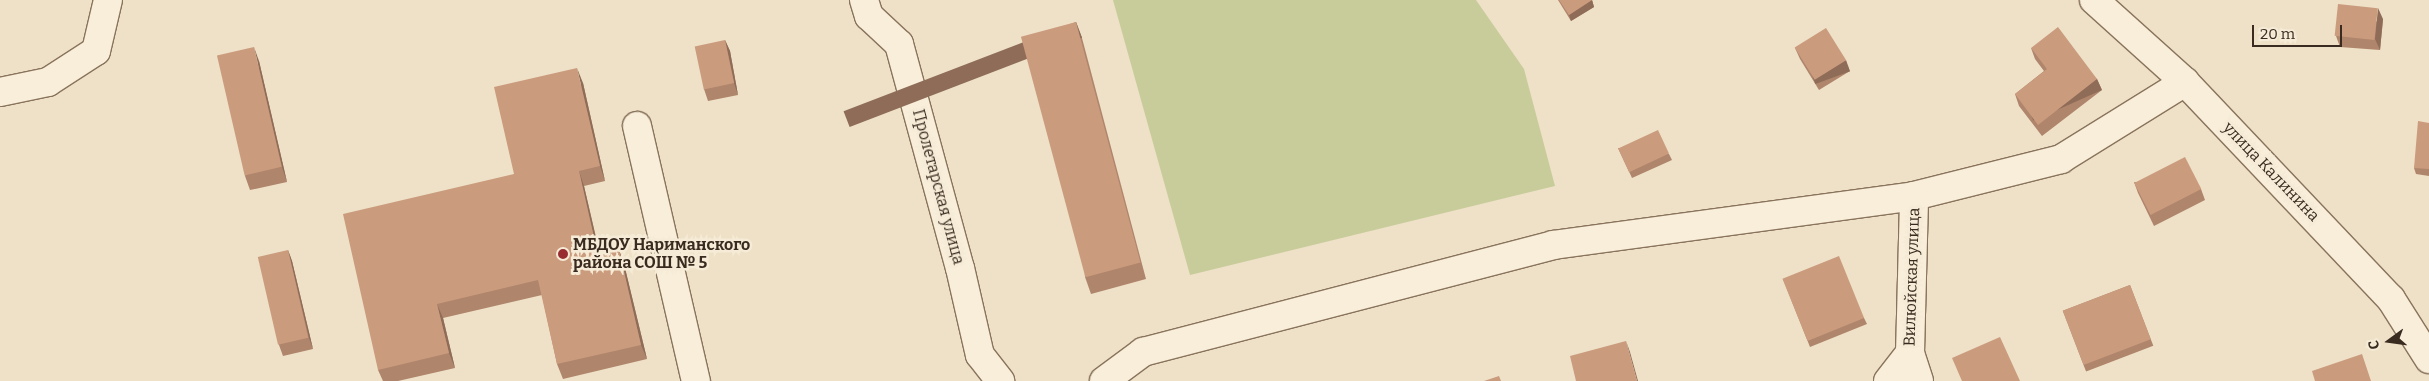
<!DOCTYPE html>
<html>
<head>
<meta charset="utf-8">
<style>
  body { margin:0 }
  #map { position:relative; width:2429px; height:381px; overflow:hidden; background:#eee1c7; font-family:Bitter,serif }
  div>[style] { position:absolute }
  .green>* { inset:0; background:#c8cc9a }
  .roads { filter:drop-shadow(1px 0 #89735c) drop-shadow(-1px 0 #89735c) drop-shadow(0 1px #89735c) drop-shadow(0 -1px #89735c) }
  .minor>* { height:28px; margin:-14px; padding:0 14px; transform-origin:14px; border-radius:14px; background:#f8eeda }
  .wall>* { inset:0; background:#af856c; transform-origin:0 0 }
  .shaded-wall>* { inset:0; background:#8e6c58; transform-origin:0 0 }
  .building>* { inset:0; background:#cb9b7d; transform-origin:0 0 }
  .dots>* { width:14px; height:14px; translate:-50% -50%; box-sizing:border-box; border:2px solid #f5ebd6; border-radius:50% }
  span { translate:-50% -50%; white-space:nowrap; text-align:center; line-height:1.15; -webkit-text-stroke:5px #f5ebd6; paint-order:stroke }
  .street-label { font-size:16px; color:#3a2b20 }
  .poi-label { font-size:16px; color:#3a2b20; font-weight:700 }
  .left { translate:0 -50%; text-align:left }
  .north { position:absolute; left:2364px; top:316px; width:50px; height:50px; -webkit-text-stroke:4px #f5ebd6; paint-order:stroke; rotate:256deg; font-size:14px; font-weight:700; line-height:20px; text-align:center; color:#3a2b20 }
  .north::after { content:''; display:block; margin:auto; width:18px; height:22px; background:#3a2b20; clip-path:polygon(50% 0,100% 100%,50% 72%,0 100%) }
  .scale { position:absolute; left:2252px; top:25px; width:90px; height:22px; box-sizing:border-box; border:2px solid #3a2b20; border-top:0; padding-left:6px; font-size:15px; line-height:18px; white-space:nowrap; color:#3a2b20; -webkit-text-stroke:4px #f5ebd6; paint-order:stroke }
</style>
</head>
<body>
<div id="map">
  <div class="green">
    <i style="clip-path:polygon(1113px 0,1476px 0,1524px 69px,1555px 186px,1190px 275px)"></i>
  </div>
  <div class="roads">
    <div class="minor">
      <i style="left:864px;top:0;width:17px;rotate:73deg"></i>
      <i style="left:869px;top:16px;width:41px;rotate:43deg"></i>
      <i style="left:899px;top:44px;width:232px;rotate:74.8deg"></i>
      <i style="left:960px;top:268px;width:89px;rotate:77.1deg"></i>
      <i style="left:980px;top:355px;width:33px;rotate:52deg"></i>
      <i style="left:2094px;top:0;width:122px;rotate:42deg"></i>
      <i style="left:2185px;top:82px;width:299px;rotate:46.5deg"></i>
      <i style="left:2391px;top:299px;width:71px;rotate:57.7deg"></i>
      <i style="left:0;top:92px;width:49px;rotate:-11.8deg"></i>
      <i style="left:48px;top:82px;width:57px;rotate:-32.9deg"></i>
      <i style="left:96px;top:51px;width:52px;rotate:-76.8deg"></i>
      <i style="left:637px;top:126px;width:262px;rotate:77deg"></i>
      <i style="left:1910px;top:353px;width:29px;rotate:72deg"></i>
      <i style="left:1104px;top:381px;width:49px;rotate:-36.6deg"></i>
      <i style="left:1143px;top:352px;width:424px;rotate:-14.6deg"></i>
      <i style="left:1553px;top:245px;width:364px;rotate:-7.7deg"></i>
      <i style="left:1914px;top:196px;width:152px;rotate:-14.1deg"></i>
      <i style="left:2061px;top:159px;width:146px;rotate:-31.8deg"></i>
      <i style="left:1888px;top:381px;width:36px;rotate:-52deg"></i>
      <i style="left:1910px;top:353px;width:157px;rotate:-88.5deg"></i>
    </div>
  </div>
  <div class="wall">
    <i style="clip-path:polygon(1558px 0,1592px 0,1594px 7px,1571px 21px)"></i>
    <i style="clip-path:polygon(2383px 19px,2380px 50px,2340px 47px,2336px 36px)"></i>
    <i style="clip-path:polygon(1076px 22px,1082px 38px,1146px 279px,1091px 294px,1085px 277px)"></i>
    <i style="clip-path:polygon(725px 40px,730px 51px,738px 95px,708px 101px,704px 89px)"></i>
    <i style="clip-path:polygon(1795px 48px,1850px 71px,1819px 90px,1800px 59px)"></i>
    <i style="clip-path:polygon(2031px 48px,2097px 79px,2102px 90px,2042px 136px,2019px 106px,2015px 94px,2044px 71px,2035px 59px)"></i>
    <i style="clip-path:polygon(259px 61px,287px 182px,250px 190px,245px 176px)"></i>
    <i style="clip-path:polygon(583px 83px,605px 181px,584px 186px,600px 254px,619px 250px,624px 264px,647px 359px,563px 379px,557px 364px,542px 295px,443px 318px,455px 368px,398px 381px,383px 381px,378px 370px,514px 174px)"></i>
    <i style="clip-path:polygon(2429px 123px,2429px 176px,2416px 174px,2414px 168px)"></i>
    <i style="clip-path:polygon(1618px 148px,1669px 154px,1672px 160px,1632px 178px)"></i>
    <i style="clip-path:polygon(2134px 182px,2201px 189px,2205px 200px,2154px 226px,2138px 193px)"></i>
    <i style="clip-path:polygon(288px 250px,292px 261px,313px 349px,283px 356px,279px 345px)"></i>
    <i style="clip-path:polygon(1783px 279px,1864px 318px,1867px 324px,1810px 347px)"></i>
    <i style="left:2130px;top:285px;width:65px;height:72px;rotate:69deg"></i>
  </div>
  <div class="shaded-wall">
    <i style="clip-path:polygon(1592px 0,1594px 7px,1571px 21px,1569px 15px)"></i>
    <i style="clip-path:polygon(2378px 8px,2383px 19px,2380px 50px,2375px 39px)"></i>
    <i style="left:1076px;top:22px;width:17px;height:249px;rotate:69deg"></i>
    <i style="clip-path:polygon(725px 40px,730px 51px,738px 95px,734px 83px)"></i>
    <i style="clip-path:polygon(254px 47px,259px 61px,287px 182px,282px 167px)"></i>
    <i style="left:1846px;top:60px;width:12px;height:37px;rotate:70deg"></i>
    <i style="clip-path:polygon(577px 68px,583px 83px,605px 181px,600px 166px)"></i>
    <i style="left:2097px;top:79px;width:12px;height:75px;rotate:66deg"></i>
    <i style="clip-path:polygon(579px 171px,584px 186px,603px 269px,598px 255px)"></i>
    <i style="clip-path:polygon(288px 250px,292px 261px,313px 349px,309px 338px)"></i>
    <i style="clip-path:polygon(619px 250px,624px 264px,647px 359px,641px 345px)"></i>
    <i style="clip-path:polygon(437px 304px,443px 318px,455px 368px,449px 353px)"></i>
    <i style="clip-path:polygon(1626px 341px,1630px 352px,1638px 381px,1637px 381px)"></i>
  </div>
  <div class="building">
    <i style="clip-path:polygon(1559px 0,1592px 0,1569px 15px)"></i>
    <i style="left:2338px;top:4px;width:40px;height:32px;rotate:6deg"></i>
    <i style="left:1076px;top:22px;width:249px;height:57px;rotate:75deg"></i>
    <i style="clip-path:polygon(2058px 27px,2097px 79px,2038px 125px,2015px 94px,2047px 69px,2031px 48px)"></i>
    <i style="left:1826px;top:28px;width:38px;height:37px;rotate:58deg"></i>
    <i style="left:725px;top:40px;width:44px;height:31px;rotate:78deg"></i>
    <i style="left:254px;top:47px;width:123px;height:38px;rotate:77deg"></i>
    <i style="clip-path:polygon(577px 68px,600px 166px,579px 171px,598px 255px,619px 250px,641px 345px,557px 364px,538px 280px,437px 304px,449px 353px,378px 370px,343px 214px,514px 174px,494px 87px)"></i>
    <i style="clip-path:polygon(2418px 121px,2429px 123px,2429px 169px,2414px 168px)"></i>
    <i style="left:1658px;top:130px;width:26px;height:44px;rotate:65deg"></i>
    <i style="left:2185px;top:157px;width:36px;height:57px;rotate:63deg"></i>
    <i style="left:288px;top:250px;width:90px;height:31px;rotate:77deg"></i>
    <i style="left:1839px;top:256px;width:67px;height:61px;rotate:68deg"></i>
    <i style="left:2130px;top:285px;width:58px;height:72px;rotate:69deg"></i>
    <i style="clip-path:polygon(2000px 337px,2020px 381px,1962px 381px,1952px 358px)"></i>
    <i style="clip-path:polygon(1626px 341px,1637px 381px,1576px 381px,1570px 356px)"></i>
    <i style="clip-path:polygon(2362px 354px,2371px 381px,2315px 381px,2312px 371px)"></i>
    <i style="clip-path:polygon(1499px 376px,1501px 381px,1484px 381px)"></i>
  </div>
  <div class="dots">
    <i style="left:563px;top:254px;background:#972d31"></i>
  </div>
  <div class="street-label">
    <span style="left:2271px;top:172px;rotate:46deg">улица Калинина</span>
    <span style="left:938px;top:187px;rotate:75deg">Пролетарская улица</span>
    <span style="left:1912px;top:277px;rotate:-88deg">Вилюйская улица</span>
  </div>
  <div class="poi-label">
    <span class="left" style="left:573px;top:254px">МБДОУ Нариманского<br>района СОШ № 5</span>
  </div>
  <div class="north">С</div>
  <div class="scale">20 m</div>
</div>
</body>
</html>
